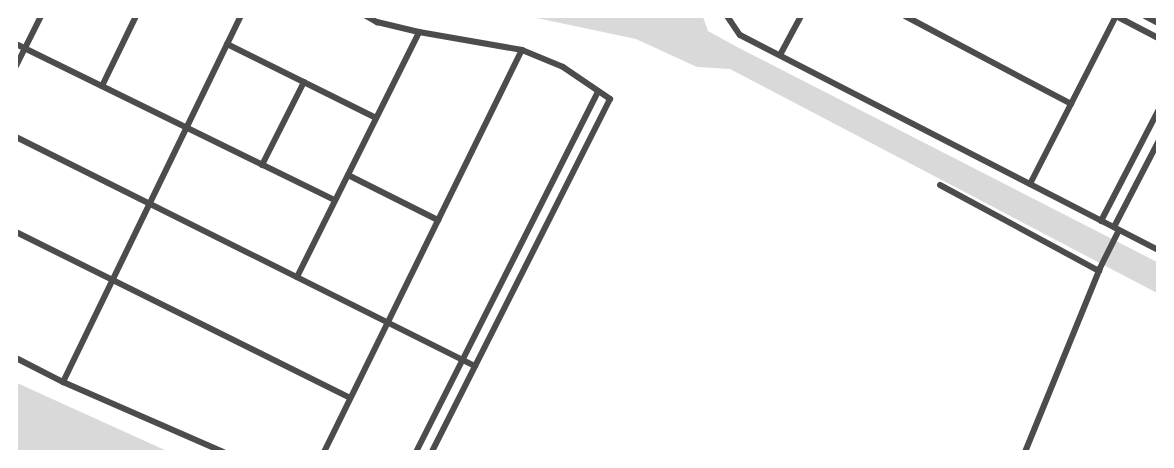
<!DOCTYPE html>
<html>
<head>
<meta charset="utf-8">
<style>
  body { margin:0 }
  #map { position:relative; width:1174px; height:468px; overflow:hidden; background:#fff; font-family:"Asap Condensed",sans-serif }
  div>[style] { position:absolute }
  .water>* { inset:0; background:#d9d9d9 }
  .minor>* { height:6px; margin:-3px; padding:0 3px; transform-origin:3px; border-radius:3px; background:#4c4c4c }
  span { translate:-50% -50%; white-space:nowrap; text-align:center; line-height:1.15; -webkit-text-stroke:5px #fff; paint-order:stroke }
  .frame { position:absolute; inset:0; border:18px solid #fff; pointer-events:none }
</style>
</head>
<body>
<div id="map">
  <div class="water">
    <i style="clip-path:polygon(657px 16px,703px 17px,708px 31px,739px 48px,1157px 262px,1157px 293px,730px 69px,697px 67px,636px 39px,532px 17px)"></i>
    <i style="clip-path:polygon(16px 383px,17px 383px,167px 451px,17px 451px)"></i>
  </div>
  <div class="minor">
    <i style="left:366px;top:16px;width:13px;rotate:29deg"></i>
    <i style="left:377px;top:22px;width:43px;rotate:13.4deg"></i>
    <i style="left:419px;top:32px;width:105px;rotate:9.9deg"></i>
    <i style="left:522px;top:50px;width:44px;rotate:22.5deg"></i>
    <i style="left:563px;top:67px;width:57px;rotate:34.2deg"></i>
    <i style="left:610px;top:99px;width:395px;rotate:116.8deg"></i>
    <i style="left:727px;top:16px;width:23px;rotate:56deg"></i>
    <i style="left:740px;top:35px;width:470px;rotate:27.2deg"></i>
    <i style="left:905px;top:16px;width:188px;rotate:27.9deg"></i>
    <i style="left:1116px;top:16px;width:47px;rotate:27.6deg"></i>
    <i style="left:1145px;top:16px;width:15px;rotate:28deg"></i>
    <i style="left:16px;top:44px;width:355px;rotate:26.1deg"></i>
    <i style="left:227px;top:44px;width:166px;rotate:26.4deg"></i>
    <i style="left:780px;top:55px;width:44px;rotate:-61.7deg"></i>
    <i style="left:16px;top:66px;width:56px;rotate:-63.4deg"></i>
    <i style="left:102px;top:86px;width:78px;rotate:-64.1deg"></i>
    <i style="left:16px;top:137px;width:513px;rotate:26.52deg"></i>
    <i style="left:262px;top:165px;width:93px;rotate:-63.2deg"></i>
    <i style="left:348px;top:175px;width:101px;rotate:26.6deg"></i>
    <i style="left:1030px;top:184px;width:189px;rotate:-62.9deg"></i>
    <i style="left:940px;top:185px;width:181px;rotate:28.4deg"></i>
    <i style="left:1101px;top:221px;width:124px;rotate:-62.6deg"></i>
    <i style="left:1114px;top:227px;width:96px;rotate:-62.6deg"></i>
    <i style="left:16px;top:232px;width:373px;rotate:26.4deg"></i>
    <i style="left:297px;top:277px;width:274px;rotate:-63.5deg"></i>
    <i style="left:16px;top:358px;width:53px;rotate:27.1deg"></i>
    <i style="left:63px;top:382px;width:175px;rotate:23.6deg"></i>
    <i style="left:63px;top:382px;width:407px;rotate:-64.1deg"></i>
    <i style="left:324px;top:452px;width:448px;rotate:-63.8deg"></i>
    <i style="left:416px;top:452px;width:404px;rotate:-63.2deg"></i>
    <i style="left:1025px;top:452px;width:199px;rotate:-67.8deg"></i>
    <i style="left:1100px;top:268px;width:42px;rotate:-63.4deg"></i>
  </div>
  <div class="frame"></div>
</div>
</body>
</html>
